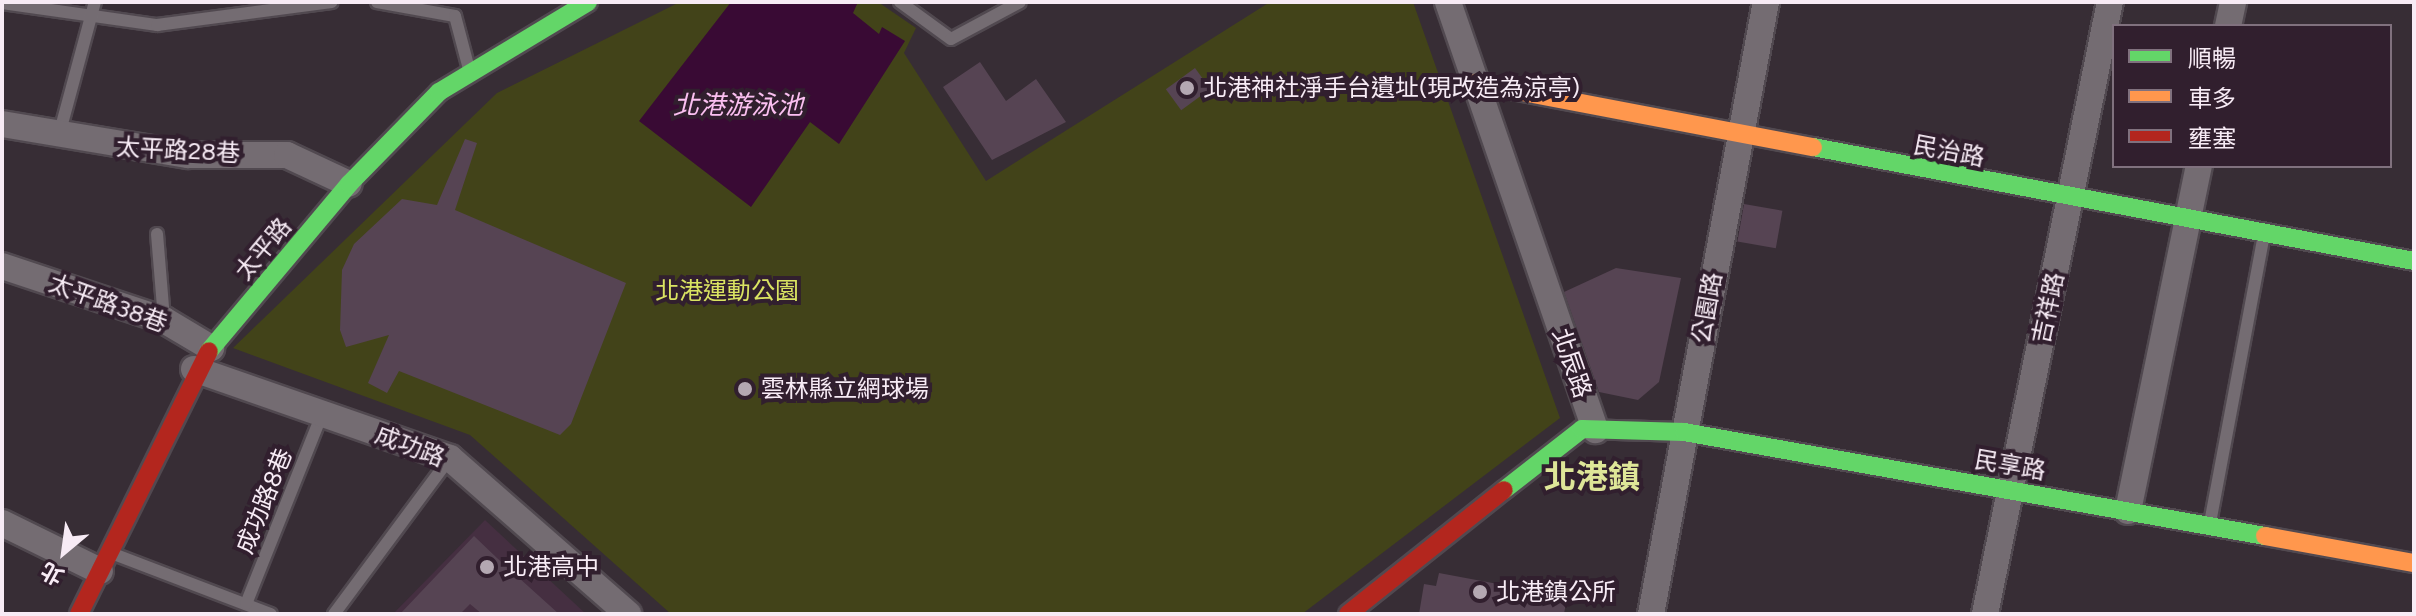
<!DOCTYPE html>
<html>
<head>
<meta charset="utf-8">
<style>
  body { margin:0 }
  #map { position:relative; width:2416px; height:616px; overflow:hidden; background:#372d35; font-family:Figtree,"Noto Sans TC",sans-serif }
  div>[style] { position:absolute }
  .built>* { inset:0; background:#452f41 }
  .green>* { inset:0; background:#424319 }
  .water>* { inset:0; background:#390a34 }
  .building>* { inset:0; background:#564453; transform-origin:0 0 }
  .roads { filter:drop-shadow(2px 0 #514950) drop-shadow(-2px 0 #514950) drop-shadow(0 2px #514950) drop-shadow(0 -2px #514950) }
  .lane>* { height:12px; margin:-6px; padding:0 6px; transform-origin:6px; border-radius:6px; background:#746c72 }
  .street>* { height:26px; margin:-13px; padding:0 13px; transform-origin:13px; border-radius:13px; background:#746c72 }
  .fast>* { height:18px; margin:-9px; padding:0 9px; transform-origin:9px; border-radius:9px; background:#63d668 }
  .slow>* { height:18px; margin:-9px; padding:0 9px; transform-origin:9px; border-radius:9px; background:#ff974d }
  .jam>* { height:18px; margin:-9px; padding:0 9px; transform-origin:9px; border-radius:9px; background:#b3261e }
  .dots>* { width:22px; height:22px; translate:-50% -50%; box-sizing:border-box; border:4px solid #311f2e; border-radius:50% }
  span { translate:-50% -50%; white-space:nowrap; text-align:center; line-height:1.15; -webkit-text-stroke:8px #311f2e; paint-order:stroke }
  .poi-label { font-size:24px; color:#f7ebf5 }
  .left { translate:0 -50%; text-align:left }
  .street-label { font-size:24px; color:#f7ebf5 }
  .park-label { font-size:24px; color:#dae462 }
  .water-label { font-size:26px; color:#fbc0f1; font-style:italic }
  .district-label { font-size:32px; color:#dee698; font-weight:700 }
  .frame { position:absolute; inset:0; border:4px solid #f7ebf5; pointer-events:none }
  .legend { position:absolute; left:2112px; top:24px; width:280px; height:144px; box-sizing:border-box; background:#311f2e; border:2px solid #80717e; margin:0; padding:10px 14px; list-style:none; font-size:24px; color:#f7ebf5 }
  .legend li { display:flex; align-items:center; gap:16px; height:40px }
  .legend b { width:40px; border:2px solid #80717e }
  .north { position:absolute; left:24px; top:512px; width:80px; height:80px; -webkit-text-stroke:6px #311f2e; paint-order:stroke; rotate:209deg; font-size:22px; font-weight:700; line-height:32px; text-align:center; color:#f7ebf5 }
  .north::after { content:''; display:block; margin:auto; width:28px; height:36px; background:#f7ebf5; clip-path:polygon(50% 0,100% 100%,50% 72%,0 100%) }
</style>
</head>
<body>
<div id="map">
  <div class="built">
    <i style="clip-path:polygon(485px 520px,586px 614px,393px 614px)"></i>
  </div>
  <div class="green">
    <i style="clip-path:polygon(680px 2px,878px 2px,916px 28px,904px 53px,986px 181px,1270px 2px,1413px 2px,1560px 418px,1302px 614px,671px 614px,470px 435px,233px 348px,497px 93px)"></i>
  </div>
  <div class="water">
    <i style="clip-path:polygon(731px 2px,858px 2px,853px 13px,879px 34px,882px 27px,905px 41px,839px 144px,810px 122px,751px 207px,639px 121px)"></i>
  </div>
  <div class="building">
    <i style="clip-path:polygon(980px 62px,1006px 101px,1036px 79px,1066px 122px,992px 160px,943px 87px)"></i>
    <i style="left:1195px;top:68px;width:26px;height:36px;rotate:54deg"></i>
    <i style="clip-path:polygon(465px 139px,477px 143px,455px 210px,626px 283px,571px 424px,560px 435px,399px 371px,387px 393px,368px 383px,389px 335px,346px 347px,340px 330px,342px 270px,354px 244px,402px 199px,437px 205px)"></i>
    <i style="left:1744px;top:204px;width:39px;height:38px;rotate:10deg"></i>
    <i style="clip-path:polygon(1616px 268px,1681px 278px,1659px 382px,1638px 400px,1599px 392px,1564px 292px)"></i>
    <i style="clip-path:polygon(474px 536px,497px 558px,559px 614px,482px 614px,470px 604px,460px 614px,400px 614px)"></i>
    <i style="clip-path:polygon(1439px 573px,1567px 597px,1564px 614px,1419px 614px,1424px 584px,1436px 586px)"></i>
  </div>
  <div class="roads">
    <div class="lane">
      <i style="left:377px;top:2px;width:79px;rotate:10.2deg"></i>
      <i style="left:455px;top:16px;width:55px;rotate:75.2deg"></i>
      <i style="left:900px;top:2px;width:63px;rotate:36deg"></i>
      <i style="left:951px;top:39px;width:78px;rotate:-28.2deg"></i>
      <i style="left:2px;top:3px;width:157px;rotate:8.1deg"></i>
      <i style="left:157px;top:25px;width:176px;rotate:-7.5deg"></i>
      <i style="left:59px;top:135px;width:138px;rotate:-74.9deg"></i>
      <i style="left:157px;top:234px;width:86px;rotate:85.3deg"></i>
      <i style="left:2210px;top:523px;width:294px;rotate:-79.4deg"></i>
      <i style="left:111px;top:553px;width:171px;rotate:20.9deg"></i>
      <i style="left:246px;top:604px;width:205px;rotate:-68.2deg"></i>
      <i style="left:334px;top:614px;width:194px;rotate:-53.4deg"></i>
    </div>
    <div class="street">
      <i style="left:1448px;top:2px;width:453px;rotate:71deg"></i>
      <i style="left:2228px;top:26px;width:25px;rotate:-78deg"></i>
      <i style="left:2px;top:124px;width:189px;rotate:9.5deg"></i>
      <i style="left:188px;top:155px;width:99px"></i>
      <i style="left:287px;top:155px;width:68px;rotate:25.1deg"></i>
      <i style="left:2px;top:266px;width:171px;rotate:18.4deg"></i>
      <i style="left:164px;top:320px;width:55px;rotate:30.8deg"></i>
      <i style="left:194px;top:369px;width:271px;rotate:19.2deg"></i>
      <i style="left:450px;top:458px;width:237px;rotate:41.2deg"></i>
      <i style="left:2128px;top:511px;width:352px;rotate:-78.4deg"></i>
      <i style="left:2px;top:523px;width:109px;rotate:26.1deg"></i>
      <i style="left:1651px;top:614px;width:623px;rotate:-79.36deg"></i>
      <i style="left:1985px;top:614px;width:625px;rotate:-78.46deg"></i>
    </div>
    <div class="fast">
      <i style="left:1813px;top:147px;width:612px;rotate:10.74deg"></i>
      <i style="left:209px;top:351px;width:218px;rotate:-50deg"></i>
      <i style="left:349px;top:184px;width:129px;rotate:-45.6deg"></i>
      <i style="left:439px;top:92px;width:174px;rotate:-31.1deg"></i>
      <i style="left:1504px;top:490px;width:99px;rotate:-38deg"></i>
      <i style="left:1582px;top:429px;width:102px;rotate:1.7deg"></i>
      <i style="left:1684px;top:432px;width:590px;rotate:10.15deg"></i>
    </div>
    <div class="slow">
      <i style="left:1476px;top:83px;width:343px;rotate:10.8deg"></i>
      <i style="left:2265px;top:536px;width:151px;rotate:10.3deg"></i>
    </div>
    <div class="jam">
      <i style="left:79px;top:614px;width:293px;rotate:-63.7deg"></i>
      <i style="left:1348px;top:614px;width:199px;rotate:-38.5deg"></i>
    </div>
  </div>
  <div class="dots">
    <i style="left:1187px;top:88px;background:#b4a8b2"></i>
    <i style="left:745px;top:389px;background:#b4a8b2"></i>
    <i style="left:487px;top:567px;background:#b4a8b2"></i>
    <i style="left:1480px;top:592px;background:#b4a8b2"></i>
  </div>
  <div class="poi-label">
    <span class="left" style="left:1203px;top:88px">北港神社淨手台遺址(現改造為涼亭)</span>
    <span class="left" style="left:761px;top:389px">雲林縣立網球場</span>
    <span class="left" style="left:503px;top:567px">北港高中</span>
    <span class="left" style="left:1496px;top:592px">北港鎮公所</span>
  </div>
  <div class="street-label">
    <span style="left:178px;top:150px;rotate:3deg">太平路28巷</span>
    <span style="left:1949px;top:151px;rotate:11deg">民治路</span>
    <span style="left:263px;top:249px;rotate:-50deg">太平路</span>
    <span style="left:108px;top:303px;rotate:20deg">太平路38巷</span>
    <span style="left:1707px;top:308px;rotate:-80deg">公園路</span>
    <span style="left:2048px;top:308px;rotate:-78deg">吉祥路</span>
    <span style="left:1572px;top:363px;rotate:71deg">北辰路</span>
    <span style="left:410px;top:446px;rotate:21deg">成功路</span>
    <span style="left:2010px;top:465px;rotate:10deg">民享路</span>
    <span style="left:264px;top:501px;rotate:-68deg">成功路8巷</span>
  </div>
  <div class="park-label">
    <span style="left:727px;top:291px">北港運動公園</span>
  </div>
  <div class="water-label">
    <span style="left:738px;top:106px">北港游泳池</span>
  </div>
  <div class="district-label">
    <span style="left:1592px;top:477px">北港鎮</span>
  </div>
  <div class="frame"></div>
  <ul class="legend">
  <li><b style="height:10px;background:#63d668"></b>順暢</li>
  <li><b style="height:10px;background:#ff974d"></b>車多</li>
  <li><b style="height:10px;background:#b3261e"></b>壅塞</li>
  </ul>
  <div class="north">北</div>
</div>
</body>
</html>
